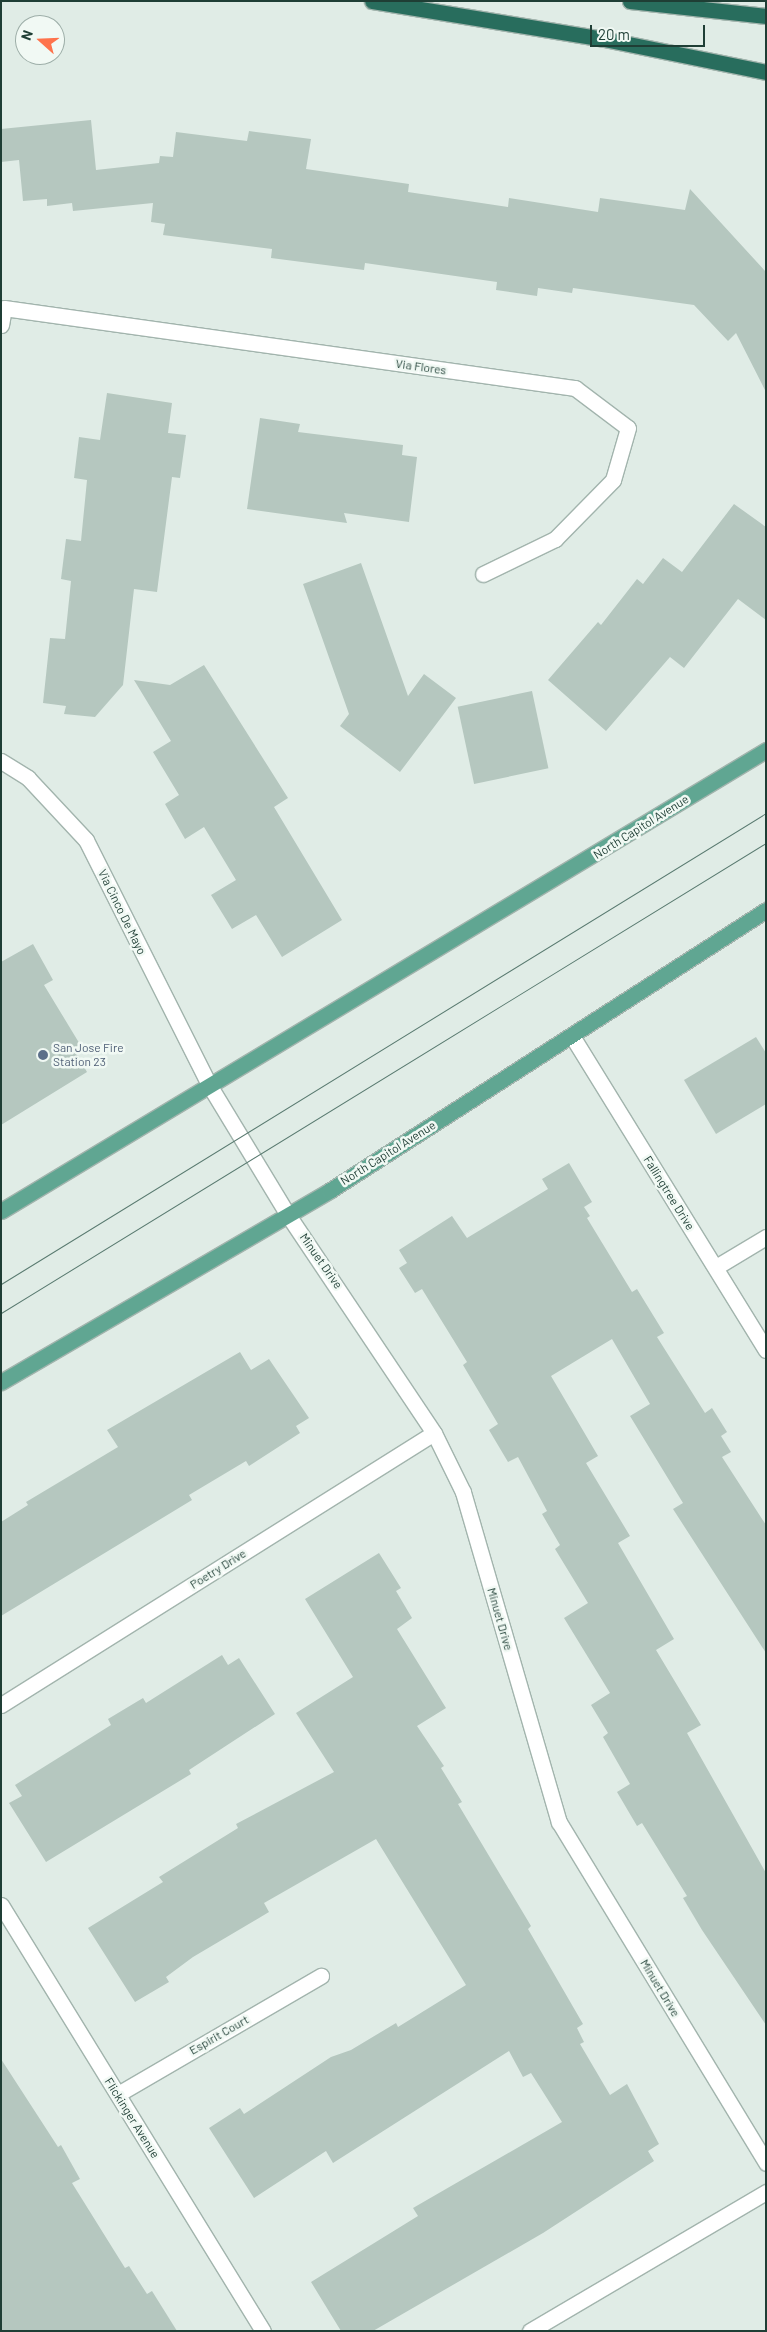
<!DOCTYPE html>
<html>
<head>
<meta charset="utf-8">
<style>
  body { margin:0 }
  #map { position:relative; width:767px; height:2332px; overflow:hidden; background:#e0ece6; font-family:Barlow,sans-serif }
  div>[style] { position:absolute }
  .building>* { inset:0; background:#b5c7bf; transform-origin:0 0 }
  .roads { filter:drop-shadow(1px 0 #a2b4ad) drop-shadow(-1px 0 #a2b4ad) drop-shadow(0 1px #a2b4ad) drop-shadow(0 -1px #a2b4ad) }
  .street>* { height:15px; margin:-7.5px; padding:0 7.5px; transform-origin:7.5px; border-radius:7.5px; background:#fff }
  .secondary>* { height:15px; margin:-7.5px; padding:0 7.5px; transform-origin:7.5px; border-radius:7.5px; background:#fff }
  .primary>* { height:15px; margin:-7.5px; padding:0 7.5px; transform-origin:7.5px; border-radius:7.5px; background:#60a692 }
  .highway>* { height:15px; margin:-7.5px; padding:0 7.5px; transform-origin:7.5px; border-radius:7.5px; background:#286d5d }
  .tram>* { height:1px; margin:-0.5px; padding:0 0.5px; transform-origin:0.5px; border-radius:0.5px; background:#597a70 }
  .dots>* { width:14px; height:14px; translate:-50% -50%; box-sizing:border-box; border:2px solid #f1f9f4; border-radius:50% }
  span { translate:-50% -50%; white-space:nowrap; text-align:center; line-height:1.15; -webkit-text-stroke:5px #f1f9f4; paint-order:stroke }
  .street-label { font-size:12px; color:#1f3e35 }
  .service-label { font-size:12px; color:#4e5e75 }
  .left { translate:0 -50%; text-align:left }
  .frame { position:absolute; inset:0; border:2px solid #1f3e35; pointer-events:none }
  .north { position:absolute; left:15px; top:15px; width:50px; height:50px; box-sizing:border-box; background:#f1f9f4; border:1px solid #9daea8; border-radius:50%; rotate:290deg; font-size:14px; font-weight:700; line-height:20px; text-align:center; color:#1f3e35 }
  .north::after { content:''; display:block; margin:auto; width:18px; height:22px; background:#fe734c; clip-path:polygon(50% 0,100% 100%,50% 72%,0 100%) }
  .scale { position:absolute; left:590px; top:25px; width:115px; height:22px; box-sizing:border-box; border:2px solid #1f3e35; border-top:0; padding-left:6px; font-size:15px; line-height:18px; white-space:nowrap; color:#1f3e35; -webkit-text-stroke:4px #f1f9f4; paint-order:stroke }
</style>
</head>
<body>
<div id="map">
  <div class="building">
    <i style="clip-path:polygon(91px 120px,96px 170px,159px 163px,160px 156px,173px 157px,176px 132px,247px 141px,249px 131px,311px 139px,306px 169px,409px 184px,408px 192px,508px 207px,509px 198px,598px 212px,600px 198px,685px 210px,690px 189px,766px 272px,766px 392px,736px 333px,728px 341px,694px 305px,573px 288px,572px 293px,538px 288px,537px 296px,496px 290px,497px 282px,365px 263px,364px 270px,271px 258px,272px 249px,163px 235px,165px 224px,151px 222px,153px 203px,73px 211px,72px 203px,47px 206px,47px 199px,23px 201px,19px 160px,1px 162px,1px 129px)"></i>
    <i style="clip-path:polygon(107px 393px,172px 403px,168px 433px,186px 435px,180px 478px,172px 477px,157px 592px,134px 589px,123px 685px,95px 717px,64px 714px,66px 706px,43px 703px,50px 638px,65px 639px,71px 581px,61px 579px,66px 539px,81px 541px,87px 480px,74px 478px,79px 437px,100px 440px)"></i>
    <i style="clip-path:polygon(260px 418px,300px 424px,298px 432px,403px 445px,402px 455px,417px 457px,409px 522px,344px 513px,347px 523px,247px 509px)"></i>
    <i style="clip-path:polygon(734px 504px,766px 527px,766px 620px,738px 599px,684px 668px,670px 657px,606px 731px,548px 680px,598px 622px,601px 625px,637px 579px,643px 584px,663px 558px,682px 572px)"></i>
    <i style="clip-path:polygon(361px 563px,408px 696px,424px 674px,456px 698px,400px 772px,340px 726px,349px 714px,303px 584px)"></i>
    <i style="clip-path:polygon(204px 665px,288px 798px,274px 807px,342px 920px,282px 957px,256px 915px,232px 929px,211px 895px,236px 880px,204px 827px,185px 839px,165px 804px,179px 795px,153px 752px,171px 741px,134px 680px,170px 685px)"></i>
    <i style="left:532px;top:691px;width:79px;height:76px;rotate:78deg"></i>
    <i style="clip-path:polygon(33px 944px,53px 980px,44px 985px,81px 1046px,74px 1050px,87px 1072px,1px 1125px,1px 962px)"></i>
    <i style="clip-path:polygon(756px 1037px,766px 1053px,766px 1104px,716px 1134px,684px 1080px)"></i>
    <i style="clip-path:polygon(569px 1163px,592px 1202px,584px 1207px,590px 1216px,587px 1218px,632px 1292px,637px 1289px,664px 1333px,657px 1337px,705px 1413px,712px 1408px,727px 1432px,721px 1436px,731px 1452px,722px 1457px,766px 1525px,766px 1653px,673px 1509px,683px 1503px,630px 1416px,650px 1404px,612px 1339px,551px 1376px,598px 1456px,586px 1463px,630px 1536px,618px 1543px,674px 1639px,656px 1650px,701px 1725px,687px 1733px,766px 1873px,766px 2025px,702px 1930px,683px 1898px,687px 1896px,642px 1823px,637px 1826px,617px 1792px,630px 1784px,603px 1737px,608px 1733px,591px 1705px,610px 1693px,564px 1618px,588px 1603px,555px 1549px,560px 1545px,542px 1514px,547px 1511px,518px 1457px,508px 1462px,489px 1430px,498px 1424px,463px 1365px,467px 1362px,422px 1289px,415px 1293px,399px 1268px,407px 1263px,399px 1250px,452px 1216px,467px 1238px,548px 1189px,542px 1179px)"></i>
    <i style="clip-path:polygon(240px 1352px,251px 1370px,269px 1359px,309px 1418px,296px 1426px,300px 1433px,249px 1466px,246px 1461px,189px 1495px,192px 1500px,1px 1616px,1px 1522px,28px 1505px,26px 1502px,118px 1447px,107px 1430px)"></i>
    <i style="clip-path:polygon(379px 1553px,401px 1588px,396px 1591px,412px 1618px,397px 1629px,446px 1708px,417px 1726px,444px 1766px,441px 1768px,462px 1802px,458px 1804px,531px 1926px,528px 1929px,583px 2024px,577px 2028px,584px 2042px,580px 2044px,610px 2095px,627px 2084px,659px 2144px,648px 2151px,654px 2161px,543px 2233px,373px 2331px,341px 2331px,311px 2282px,418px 2216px,413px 2208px,562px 2122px,531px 2073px,523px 2077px,509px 2051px,333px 2163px,326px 2151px,254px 2198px,209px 2128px,240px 2108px,244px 2114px,331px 2057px,351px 2050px,396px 2023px,398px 2027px,466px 1985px,376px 1839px,264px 1903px,269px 1912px,193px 1957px,166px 1977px,169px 1982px,135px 2002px,88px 1928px,163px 1882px,159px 1877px,238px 1828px,236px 1824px,334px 1772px,296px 1713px,353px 1677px,305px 1599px)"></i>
    <i style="clip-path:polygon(222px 1655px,228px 1665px,239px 1658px,275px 1714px,189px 1770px,191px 1774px,46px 1862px,9px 1803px,22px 1796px,15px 1785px,111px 1725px,108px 1719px,143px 1698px,146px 1703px)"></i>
    <i style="clip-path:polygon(1px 2059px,58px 2147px,61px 2145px,80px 2179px,72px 2183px,125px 2268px,129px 2266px,147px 2294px,152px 2291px,177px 2331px,1px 2331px)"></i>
  </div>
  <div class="roads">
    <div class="street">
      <i style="left:1px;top:325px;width:17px;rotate:-80deg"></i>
      <i style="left:4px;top:308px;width:577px;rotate:7.98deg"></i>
      <i style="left:575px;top:388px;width:66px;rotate:37deg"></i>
      <i style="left:628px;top:428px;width:54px;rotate:106.1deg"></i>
      <i style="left:613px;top:480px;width:83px;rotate:134.5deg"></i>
      <i style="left:555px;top:539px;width:80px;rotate:154.1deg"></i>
      <i style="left:572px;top:1036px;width:369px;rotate:58.3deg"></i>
      <i style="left:211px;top:1088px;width:149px;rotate:58.8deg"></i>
      <i style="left:288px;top:1215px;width:262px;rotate:56.2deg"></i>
      <i style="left:434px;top:1433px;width:66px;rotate:63.8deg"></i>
      <i style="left:463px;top:1492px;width:344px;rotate:73.8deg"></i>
      <i style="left:559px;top:1822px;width:399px;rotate:58.7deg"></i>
      <i style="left:716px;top:1267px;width:58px;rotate:-31deg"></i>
      <i style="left:1px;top:1705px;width:511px;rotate:-32.14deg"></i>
      <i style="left:1px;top:1905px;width:500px;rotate:58.41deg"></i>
      <i style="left:118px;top:2094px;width:235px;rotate:-30.2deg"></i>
      <i style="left:530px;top:2331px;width:274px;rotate:-30.5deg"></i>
    </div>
    <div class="secondary">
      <i style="left:1px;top:761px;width:32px;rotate:32deg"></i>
      <i style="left:28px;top:778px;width:85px;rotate:46.9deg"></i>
      <i style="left:86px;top:840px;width:278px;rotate:63.3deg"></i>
    </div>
    <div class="primary">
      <i style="left:1px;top:1211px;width:893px;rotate:-31.07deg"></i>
      <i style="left:1px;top:1382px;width:380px;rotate:-30.2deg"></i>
      <i style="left:329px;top:1191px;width:520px;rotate:-32.74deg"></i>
    </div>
    <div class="highway">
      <i style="left:372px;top:1px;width:230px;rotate:9.3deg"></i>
      <i style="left:599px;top:38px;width:170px;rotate:11.5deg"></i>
      <i style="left:630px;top:1px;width:137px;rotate:6.3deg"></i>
    </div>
  </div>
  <div class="tram">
    <i style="left:1px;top:1284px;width:898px;rotate:-31.62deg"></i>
    <i style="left:1px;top:1313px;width:898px;rotate:-31.57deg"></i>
  </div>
  <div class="dots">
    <i style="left:43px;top:1055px;background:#5c6f8a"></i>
  </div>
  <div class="street-label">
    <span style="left:421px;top:367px;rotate:8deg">Via Flores</span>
    <span style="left:641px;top:827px;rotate:-32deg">North Capitol Avenue</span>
    <span style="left:122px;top:912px;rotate:64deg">Via Cinco De Mayo</span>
    <span style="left:388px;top:1153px;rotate:-32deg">North Capitol Avenue</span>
    <span style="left:669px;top:1193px;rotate:58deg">Fallingtree Drive</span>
    <span style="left:321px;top:1261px;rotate:55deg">Minuet Drive</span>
    <span style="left:218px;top:1569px;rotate:-32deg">Poetry Drive</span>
    <span style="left:500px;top:1619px;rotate:74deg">Minuet Drive</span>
    <span style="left:660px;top:1988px;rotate:59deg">Minuet Drive</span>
    <span style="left:219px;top:2035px;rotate:-30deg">Espirit Court</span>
    <span style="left:132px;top:2118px;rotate:58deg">Flickinger Avenue</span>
  </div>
  <div class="service-label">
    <span class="left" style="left:53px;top:1055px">San Jose Fire<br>Station 23</span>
  </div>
  <div class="frame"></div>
  <div class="north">N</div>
  <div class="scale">20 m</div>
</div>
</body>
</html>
